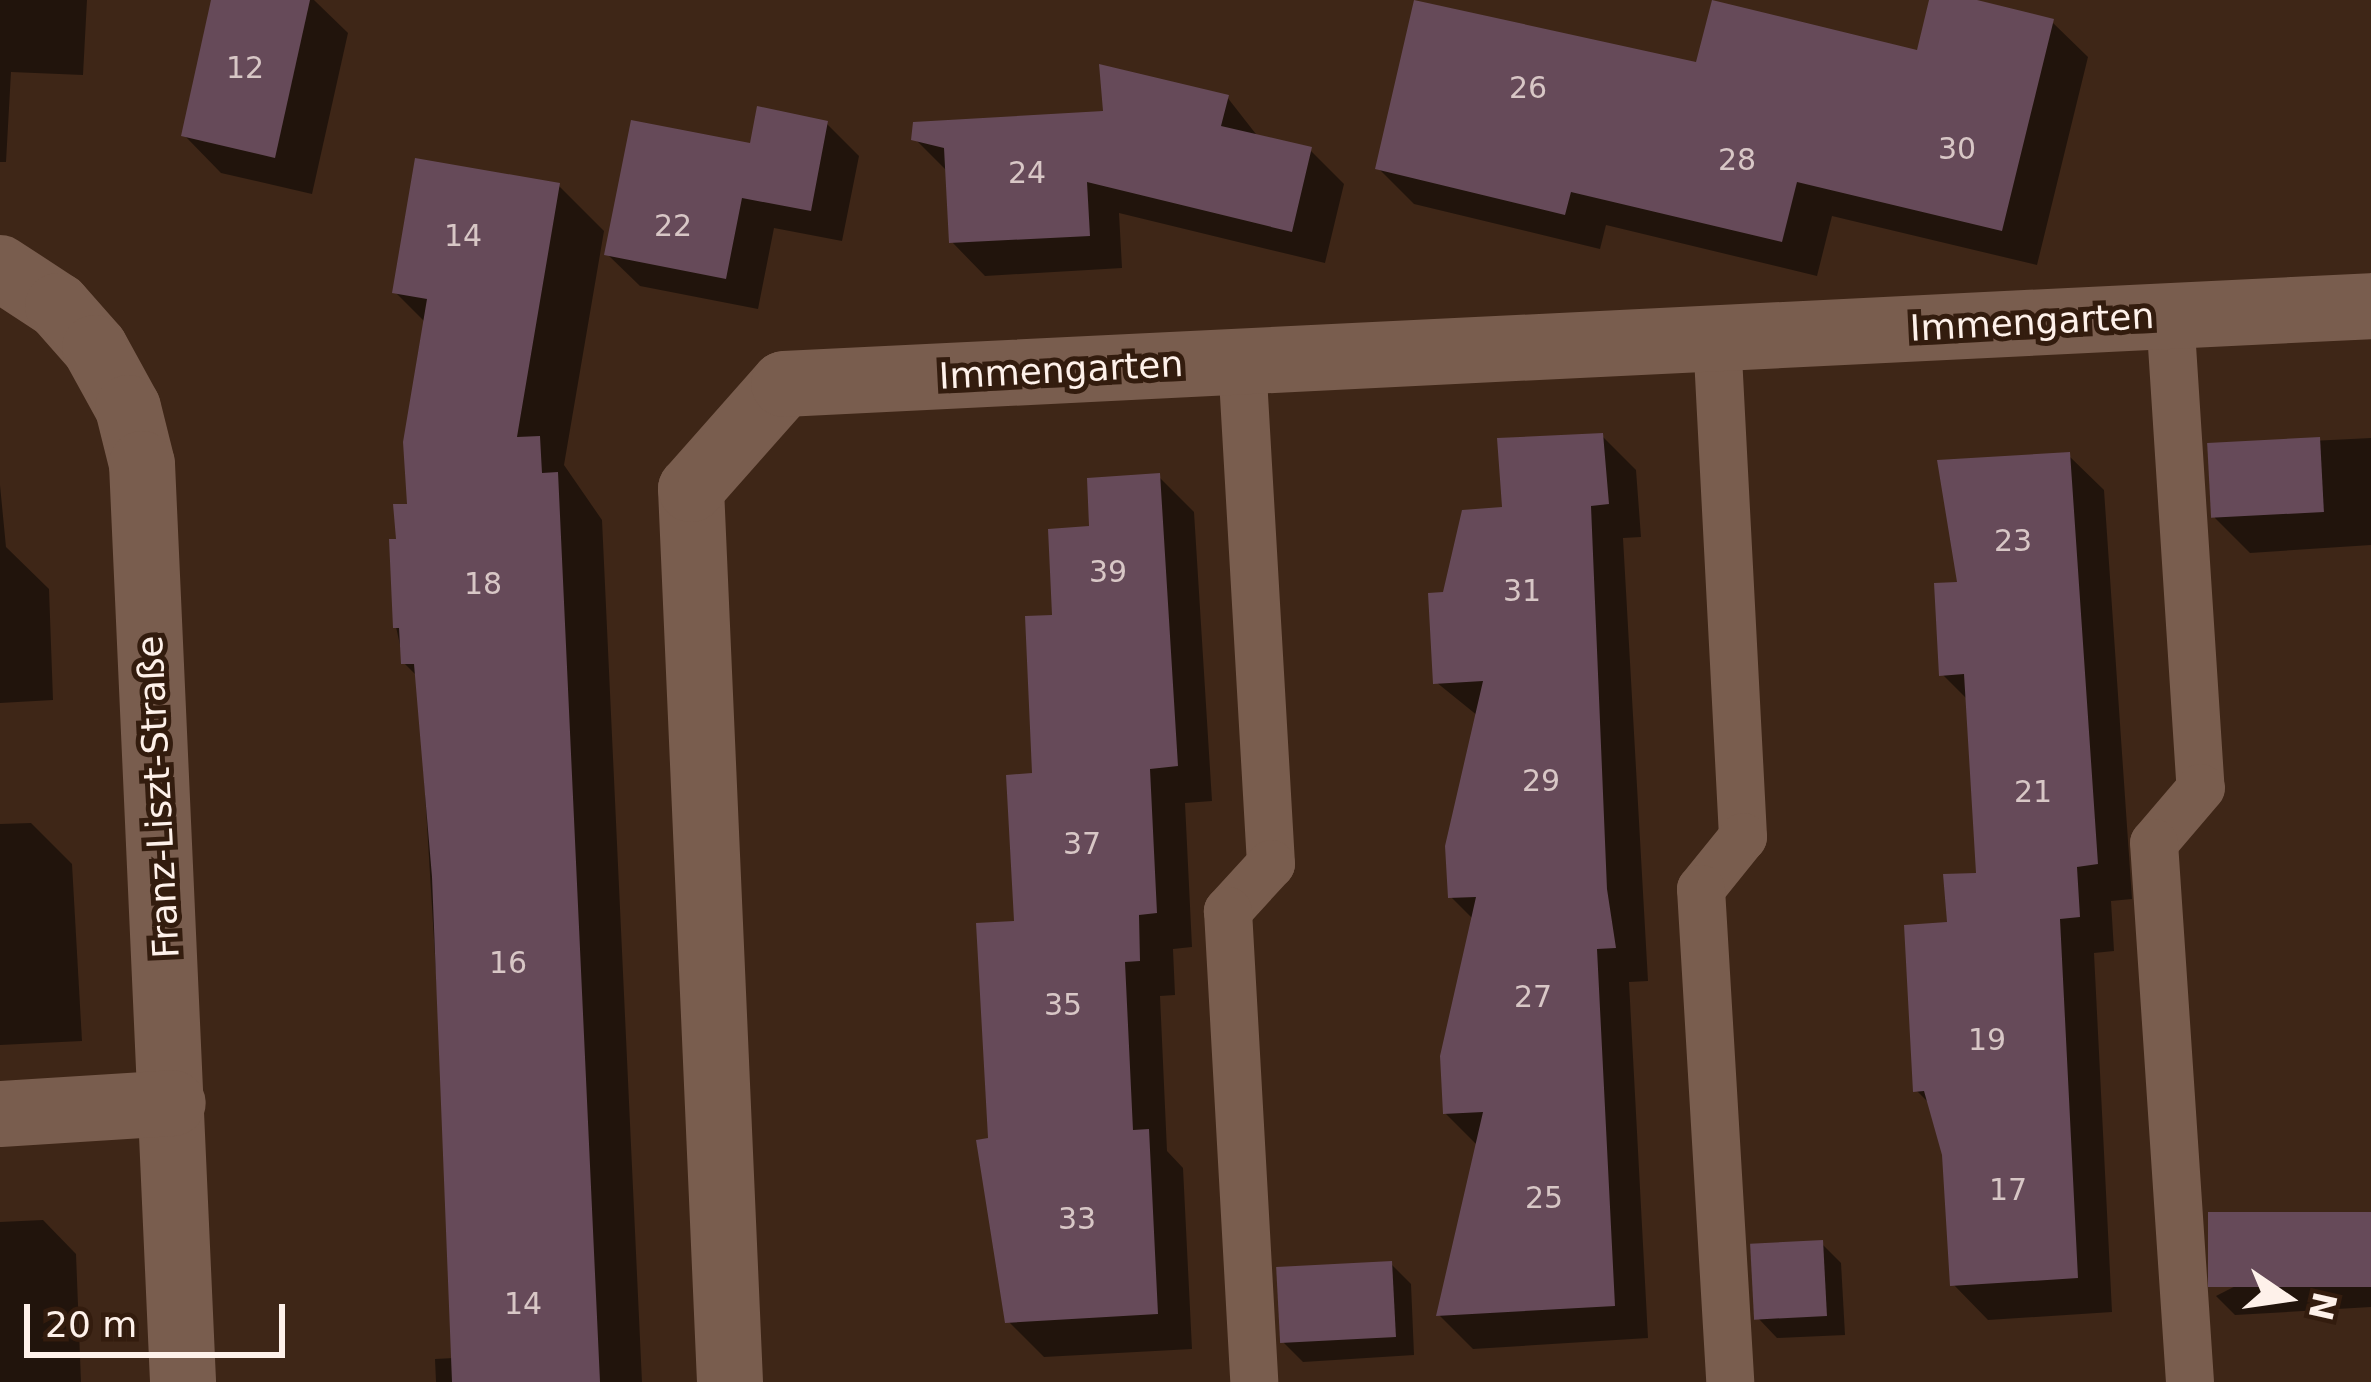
<!DOCTYPE html>
<html>
<head>
<meta charset="utf-8">
<style>
  body { margin:0 }
  #map { position:relative; width:2371px; height:1382px; overflow:hidden; background:#3e2617; font-family:"DejaVu Sans",sans-serif }
  div>[style] { position:absolute }
  .shadow>* { inset:0; background:#0007 }
  .building>* { inset:0; background:#664a59; transform-origin:0 0 }
  .lane>* { height:48px; margin:-24px; padding:0 24px; transform-origin:24px; border-radius:24px; background:#795d4e }
  .street>* { height:66px; margin:-33px; padding:0 33px; transform-origin:33px; border-radius:33px; background:#795d4e }
  span { translate:-50% -50%; white-space:nowrap; text-align:center; line-height:1.15; -webkit-text-stroke:10px #331c0e; paint-order:stroke }
  .number-label { font-size:30px; color:#d8c7c6 }
  .number-label span { -webkit-text-stroke-width:0 }
  .street-label { font-size:36px; color:#fef1ea }
  .north { position:absolute; left:2227px; top:1238px; width:120px; height:120px; -webkit-text-stroke:9px #331c0e; paint-order:stroke; rotate:103deg; font-size:33px; font-weight:700; line-height:48px; text-align:center; color:#fef1ea }
  .north::after { content:''; display:block; margin:auto; width:42px; height:54px; background:#fef1ea; clip-path:polygon(50% 0,100% 100%,50% 72%,0 100%) }
  .scale { position:absolute; left:24px; top:1304px; width:261px; height:54px; box-sizing:border-box; border:6px solid #fef1ea; border-top:0; padding-left:15px; font-size:36px; line-height:42px; white-space:nowrap; color:#fef1ea; -webkit-text-stroke:9px #331c0e; paint-order:stroke }
</style>
</head>
<body>
<div id="map">
  <div class="shadow">
    <div style="clip-path:polygon(0 0,87px 0,83px 75px,11px 72px,6px 162px,0 162px)"></div>
    <div style="clip-path:polygon(214px 0,314px 0,348px 33px,312px 194px,221px 173px,184px 135px)"></div>
    <div style="clip-path:polygon(1932px 0,2052px 22px,2088px 57px,2037px 265px,1832px 216px,1817px 276px,1606px 225px,1600px 249px,1414px 204px,1378px 168px,1699px 66px,1919px 53px)"></div>
    <div style="clip-path:polygon(1227px 97px,1259px 138px,1310px 150px,1344px 184px,1325px 263px,1119px 213px,1122px 268px,985px 276px,952px 242px,949px 173px,914px 138px)"></div>
    <div style="clip-path:polygon(827px 124px,859px 156px,842px 241px,774px 228px,758px 309px,640px 286px,607px 254px,753px 146px)"></div>
    <div style="clip-path:polygon(559px 186px,604px 231px,564px 465px,602px 520px,642px 1382px,436px 1382px,435px 1359px,454px 1358px,453px 1252px,418px 677px,404px 663px,396px 627px,426px 323px,395px 292px)"></div>
    <div style="clip-path:polygon(1602px 436px,1636px 470px,1641px 537px,1623px 538px,1648px 981px,1629px 982px,1648px 1338px,1473px 1349px,1439px 1315px,1478px 1146px,1445px 1113px,1474px 920px,1451px 897px,1478px 716px,1436px 682px,1445px 595px,1506px 510px)"></div>
    <div style="clip-path:polygon(2371px 438px,2371px 545px,2250px 553px,2215px 518px,2210px 446px)"></div>
    <div style="clip-path:polygon(2068px 455px,2104px 490px,2132px 899px,2111px 901px,2114px 951px,2094px 953px,2112px 1312px,1988px 1320px,1953px 1284px,1945px 1155px,1931px 1105px,1916px 1090px,1950px 925px,1979px 875px,1969px 701px,1942px 674px,1961px 585px)"></div>
    <div style="clip-path:polygon(1159px 477px,1194px 512px,1212px 801px,1185px 803px,1192px 947px,1173px 949px,1175px 995px,1160px 996px,1167px 1151px,1183px 1168px,1192px 1349px,1044px 1357px,1008px 1321px,991px 1140px,1055px 618px,1092px 529px)"></div>
    <div style="clip-path:polygon(0 485px,6px 547px,49px 589px,53px 700px,0 703px)"></div>
    <div style="clip-path:polygon(31px 823px,72px 864px,82px 1041px,0 1045px,0 824px)"></div>
    <div style="clip-path:polygon(2371px 1217px,2371px 1307px,2235px 1315px,2216px 1296px)"></div>
    <div style="clip-path:polygon(43px 1220px,76px 1254px,81px 1382px,0 1382px,0 1222px)"></div>
    <div style="clip-path:polygon(1821px 1243px,1841px 1263px,1845px 1335px,1777px 1338px,1758px 1318px)"></div>
    <div style="clip-path:polygon(1391px 1264px,1411px 1284px,1414px 1355px,1303px 1362px,1283px 1342px)"></div>
  </div>
  <div class="building">
    <div style="clip-path:polygon(211px 0,310px 0,275px 158px,181px 136px)"></div>
    <div style="clip-path:polygon(1414px 0,1696px 62px,1712px 0,1917px 50px,1929px 0,1977px 0,2054px 19px,2002px 231px,1797px 182px,1782px 242px,1571px 192px,1565px 215px,1375px 169px)"></div>
    <div style="clip-path:polygon(1099px 64px,1229px 95px,1221px 126px,1312px 147px,1292px 232px,1087px 182px,1090px 236px,949px 243px,944px 148px,911px 140px,913px 122px,1103px 111px)"></div>
    <div style="clip-path:polygon(757px 106px,828px 121px,811px 211px,742px 198px,726px 279px,604px 255px,631px 120px,750px 143px)"></div>
    <div style="clip-path:polygon(415px 158px,560px 183px,517px 437px,540px 436px,542px 473px,558px 472px,600px 1382px,452px 1382px,432px 877px,414px 664px,401px 664px,399px 628px,393px 628px,389px 539px,396px 539px,393px 504px,407px 504px,403px 442px,427px 299px,392px 293px)"></div>
    <div style="clip-path:polygon(1603px 433px,1609px 504px,1591px 506px,1607px 889px,1616px 948px,1597px 949px,1615px 1306px,1436px 1316px,1483px 1112px,1443px 1114px,1440px 1056px,1476px 897px,1448px 898px,1445px 846px,1483px 681px,1433px 684px,1428px 593px,1443px 592px,1462px 510px,1502px 507px,1497px 438px)"></div>
    <div style="left:2320px;top:437px;width:75px;height:113px;rotate:87deg"></div>
    <div style="clip-path:polygon(2070px 452px,2098px 864px,2077px 867px,2080px 917px,2060px 919px,2078px 1278px,1950px 1286px,1942px 1155px,1924px 1091px,1913px 1092px,1904px 925px,1947px 922px,1943px 874px,1976px 873px,1964px 674px,1939px 676px,1934px 583px,1957px 582px,1937px 460px)"></div>
    <div style="clip-path:polygon(1160px 473px,1178px 766px,1150px 769px,1157px 913px,1139px 915px,1140px 961px,1125px 962px,1133px 1130px,1149px 1129px,1158px 1314px,1005px 1323px,976px 1140px,988px 1138px,976px 923px,1014px 921px,1006px 775px,1032px 773px,1025px 616px,1052px 615px,1048px 529px,1089px 526px,1087px 478px)"></div>
    <div style="left:2371px;top:1212px;width:75px;height:163px;rotate:90deg"></div>
    <div style="left:1823px;top:1240px;width:76px;height:73px;rotate:87deg"></div>
    <div style="left:1392px;top:1261px;width:76px;height:116px;rotate:87deg"></div>
  </div>
  <div class="lane">
    <div style="left:2170px;top:315px;width:474px;rotate:86.3deg"></div>
    <div style="left:2201px;top:788px;width:72px;rotate:130.5deg"></div>
    <div style="left:2154px;top:843px;width:540px;rotate:86.18deg"></div>
    <div style="left:1717px;top:337px;width:501px;rotate:87.02deg"></div>
    <div style="left:1743px;top:837px;width:67px;rotate:128.9deg"></div>
    <div style="left:1701px;top:889px;width:494px;rotate:86.6deg"></div>
    <div style="left:1242px;top:361px;width:504px;rotate:86.7deg"></div>
    <div style="left:1271px;top:864px;width:64px;rotate:132.5deg"></div>
    <div style="left:1228px;top:911px;width:472px;rotate:86.8deg"></div>
  </div>
  <div class="street">
    <div style="left:0;top:268px;width:69px;rotate:33.2deg"></div>
    <div style="left:58px;top:306px;width:56px;rotate:48.6deg"></div>
    <div style="left:95px;top:348px;width:68px;rotate:61.2deg"></div>
    <div style="left:128px;top:408px;width:58px;rotate:76deg"></div>
    <div style="left:142px;top:464px;width:919px;rotate:87.44deg"></div>
    <div style="left:0;top:1114px;width:173px;rotate:-3.6deg"></div>
    <div style="left:730px;top:1382px;width:894px;rotate:-92.5deg"></div>
    <div style="left:691px;top:489px;width:140px;rotate:-48.5deg"></div>
    <div style="left:784px;top:384px;width:1589px;rotate:-2.81deg"></div>
  </div>
  <div class="number-label">
    <span style="left:245px;top:68px">12</span>
    <span style="left:1528px;top:88px">26</span>
    <span style="left:1957px;top:149px">30</span>
    <span style="left:1737px;top:160px">28</span>
    <span style="left:1027px;top:173px">24</span>
    <span style="left:673px;top:226px">22</span>
    <span style="left:463px;top:236px">14</span>
    <span style="left:2013px;top:541px">23</span>
    <span style="left:1108px;top:572px">39</span>
    <span style="left:483px;top:584px">18</span>
    <span style="left:1522px;top:591px">31</span>
    <span style="left:1541px;top:781px">29</span>
    <span style="left:2033px;top:792px">21</span>
    <span style="left:1082px;top:844px">37</span>
    <span style="left:508px;top:963px">16</span>
    <span style="left:1533px;top:997px">27</span>
    <span style="left:1063px;top:1005px">35</span>
    <span style="left:1987px;top:1040px">19</span>
    <span style="left:2008px;top:1190px">17</span>
    <span style="left:1544px;top:1198px">25</span>
    <span style="left:1077px;top:1219px">33</span>
    <span style="left:523px;top:1304px">14</span>
  </div>
  <div class="street-label">
    <span style="left:2032px;top:322px;rotate:-3deg">Immengarten</span>
    <span style="left:1061px;top:370px;rotate:-3deg">Immengarten</span>
    <span style="left:158px;top:797px;rotate:-93deg">Franz-Liszt-Straße</span>
  </div>
  <div class="north">N</div>
  <div class="scale">20 m</div>
</div>
</body>
</html>
